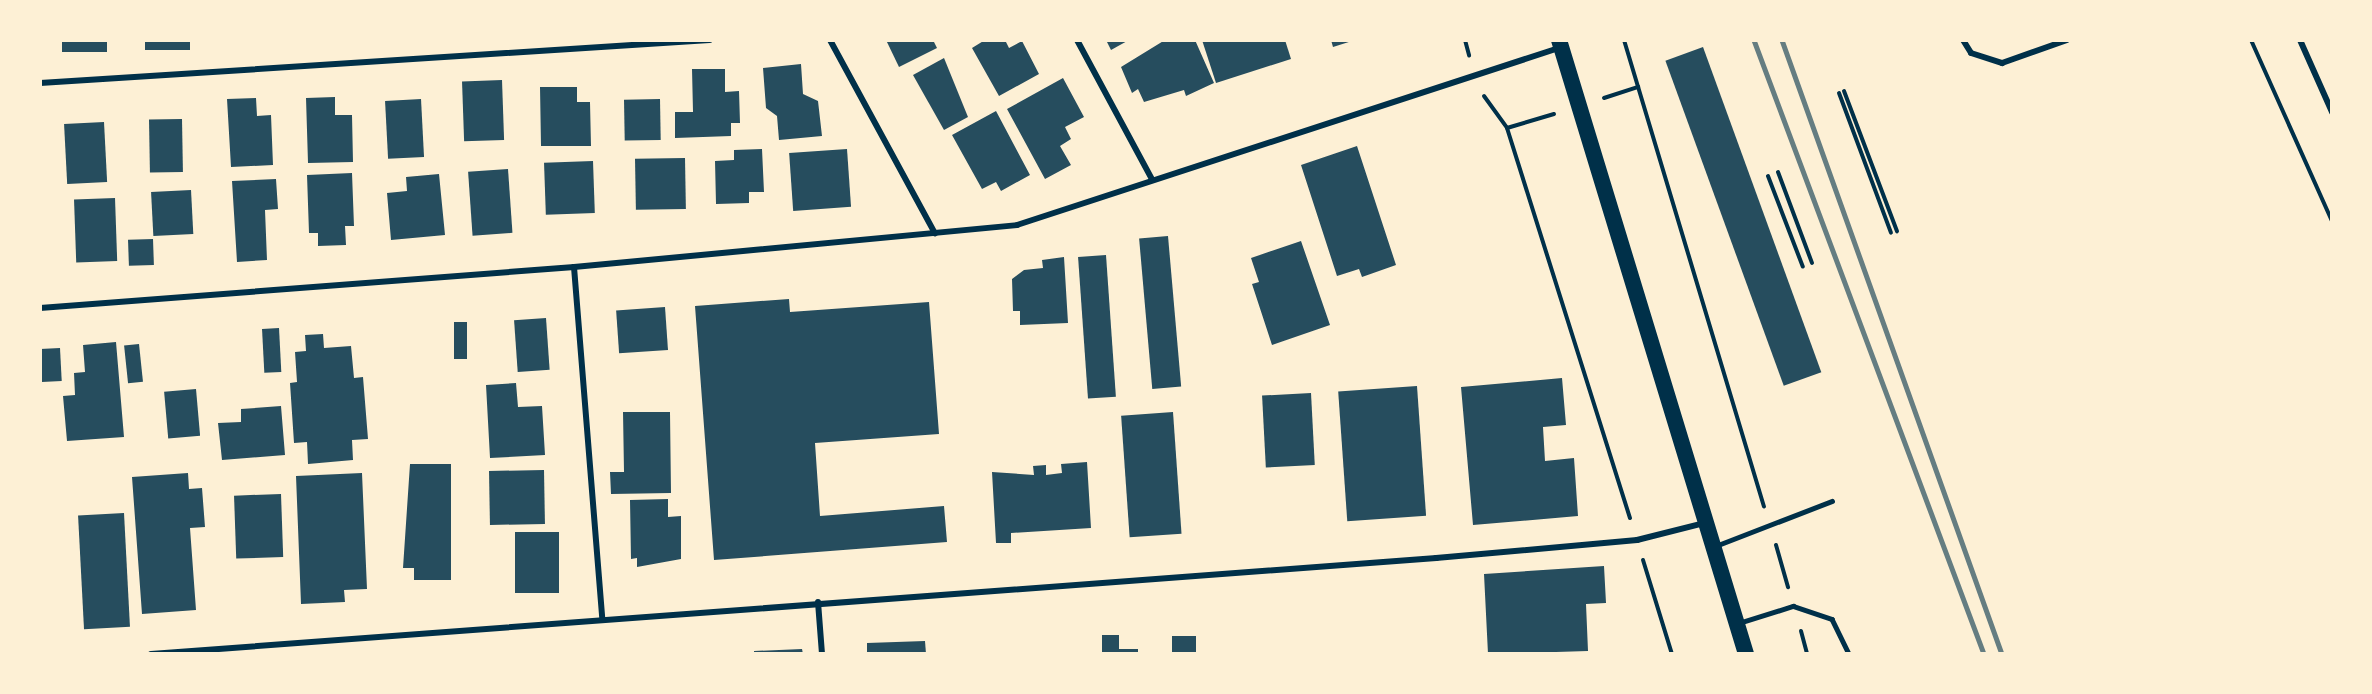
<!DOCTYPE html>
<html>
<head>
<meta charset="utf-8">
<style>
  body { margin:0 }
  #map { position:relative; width:2372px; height:694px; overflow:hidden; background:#fdf0d5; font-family:Signika,sans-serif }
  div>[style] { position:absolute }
  .building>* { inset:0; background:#264d5e; transform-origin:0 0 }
  .path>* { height:4px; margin:-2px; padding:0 2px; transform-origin:2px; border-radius:2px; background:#003049 }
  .service>* { height:4.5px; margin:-2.25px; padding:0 2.25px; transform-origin:2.25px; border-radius:2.25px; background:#003049 }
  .minor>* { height:6px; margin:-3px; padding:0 3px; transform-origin:3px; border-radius:3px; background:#003049 }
  .trunk>* { height:16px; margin:-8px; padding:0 8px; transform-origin:8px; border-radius:8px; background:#003049 }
  .rail>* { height:4.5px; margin:-2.25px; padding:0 2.25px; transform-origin:2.25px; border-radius:2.25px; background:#657d81 }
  span { translate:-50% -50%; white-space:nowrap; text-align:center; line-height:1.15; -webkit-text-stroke:4.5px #fdf0d5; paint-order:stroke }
  .frame { position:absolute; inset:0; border:42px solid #fdf0d5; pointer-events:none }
</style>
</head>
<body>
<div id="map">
  <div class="building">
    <div style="left:62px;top:40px;width:45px;height:12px"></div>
    <div style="left:145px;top:40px;width:45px;height:10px"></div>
    <div style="clip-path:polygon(886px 40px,933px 40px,937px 48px,899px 67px)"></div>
    <div style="clip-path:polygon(985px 40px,1005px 40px,1009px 48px,1022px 41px,1039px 74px,999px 96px,972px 48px)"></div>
    <div style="clip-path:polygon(1106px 40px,1129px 40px,1111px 50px)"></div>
    <div style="clip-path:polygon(1165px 40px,1195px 40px,1214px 83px,1186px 96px,1184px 90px,1144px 102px,1138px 89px,1132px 93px,1121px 67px)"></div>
    <div style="clip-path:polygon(1202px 40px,1285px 40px,1291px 59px,1216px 83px)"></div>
    <div style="clip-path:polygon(1331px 40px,1352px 40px,1352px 41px,1333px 47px)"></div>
    <div style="left:1703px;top:47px;width:346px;height:40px;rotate:70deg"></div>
    <div style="clip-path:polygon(944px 58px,968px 117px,944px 130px,913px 75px)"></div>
    <div style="clip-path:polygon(801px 64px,803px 94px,818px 101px,822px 136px,779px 140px,777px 116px,766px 108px,763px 68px)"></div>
    <div style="clip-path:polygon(692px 69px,725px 69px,725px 92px,739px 91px,740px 123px,731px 123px,731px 136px,675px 138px,675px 112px,693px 112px)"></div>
    <div style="clip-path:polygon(1063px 78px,1084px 117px,1065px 127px,1071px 139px,1060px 146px,1071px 165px,1045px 179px,1007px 109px)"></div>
    <div style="left:502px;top:80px;width:60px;height:40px;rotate:88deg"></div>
    <div style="clip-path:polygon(540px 87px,577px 87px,577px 102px,590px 102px,591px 146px,541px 146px)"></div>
    <div style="clip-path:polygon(335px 97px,335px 115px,352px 115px,353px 162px,308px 163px,306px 98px)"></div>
    <div style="clip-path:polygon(256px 98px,257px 116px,271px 115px,273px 165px,231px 167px,227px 99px)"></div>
    <div style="left:421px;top:99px;width:58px;height:36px;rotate:87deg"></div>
    <div style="left:660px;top:99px;width:41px;height:36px;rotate:89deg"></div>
    <div style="clip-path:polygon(996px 111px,1030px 175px,1001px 191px,996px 182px,982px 189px,952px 135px)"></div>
    <div style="left:182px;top:119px;width:53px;height:33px;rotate:89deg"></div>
    <div style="left:104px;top:122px;width:60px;height:40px;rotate:87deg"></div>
    <div style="clip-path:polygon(1357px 146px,1396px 265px,1362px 277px,1359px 269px,1337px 276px,1301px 165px)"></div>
    <div style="clip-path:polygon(762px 149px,764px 192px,749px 192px,749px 203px,716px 204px,715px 161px,734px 160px,734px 150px)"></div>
    <div style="left:847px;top:149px;width:58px;height:58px;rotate:86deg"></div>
    <div style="left:685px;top:158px;width:51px;height:50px;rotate:89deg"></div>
    <div style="left:593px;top:161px;width:52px;height:49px;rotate:88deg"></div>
    <div style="left:508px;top:169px;width:64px;height:40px;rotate:86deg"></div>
    <div style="clip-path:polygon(352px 173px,354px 226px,345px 226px,346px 245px,318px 246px,318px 233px,309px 233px,307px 175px)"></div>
    <div style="clip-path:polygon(439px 174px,445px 235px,391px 240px,387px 193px,407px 191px,406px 177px)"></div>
    <div style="clip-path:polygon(276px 179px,278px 209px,265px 210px,267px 260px,237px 262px,232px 181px)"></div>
    <div style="left:191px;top:190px;width:44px;height:40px;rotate:87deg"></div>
    <div style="left:115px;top:198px;width:63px;height:41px;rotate:88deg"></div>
    <div style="left:1168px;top:236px;width:151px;height:29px;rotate:85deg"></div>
    <div style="left:153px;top:239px;width:26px;height:25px;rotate:88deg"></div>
    <div style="clip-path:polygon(1301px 241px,1330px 325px,1272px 345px,1252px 284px,1259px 282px,1251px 258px)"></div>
    <div style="left:1106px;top:255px;width:142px;height:28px;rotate:86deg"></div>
    <div style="clip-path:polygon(1064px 257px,1068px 323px,1020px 325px,1020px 311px,1013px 311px,1012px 279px,1024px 270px,1043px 268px,1042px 260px)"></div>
    <div style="clip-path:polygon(789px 299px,790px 312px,929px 302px,939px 434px,815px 443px,820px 516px,944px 506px,947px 542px,714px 560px,695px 306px)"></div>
    <div style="left:665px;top:307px;width:43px;height:49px;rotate:86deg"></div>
    <div style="left:546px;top:318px;width:52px;height:32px;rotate:86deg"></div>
    <div style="left:454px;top:322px;width:13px;height:37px"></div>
    <div style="left:279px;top:328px;width:44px;height:17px;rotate:87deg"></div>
    <div style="clip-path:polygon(323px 334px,324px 348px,351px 346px,354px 378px,363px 377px,368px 439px,352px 440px,353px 460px,308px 464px,307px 442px,294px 443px,290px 383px,297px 382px,295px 352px,306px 351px,305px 335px)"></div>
    <div style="clip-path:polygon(116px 342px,124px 437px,67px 441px,63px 396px,75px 395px,74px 373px,85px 372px,83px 345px)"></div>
    <div style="left:139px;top:344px;width:38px;height:15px;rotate:84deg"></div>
    <div style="left:60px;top:348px;width:33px;height:20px;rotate:87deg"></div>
    <div style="clip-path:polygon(1562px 378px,1566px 425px,1543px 427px,1545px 461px,1574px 458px,1578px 516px,1473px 525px,1461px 387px)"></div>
    <div style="clip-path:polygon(516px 383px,518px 407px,542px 406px,545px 455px,490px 458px,486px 385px)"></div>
    <div style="left:1417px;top:386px;width:130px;height:79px;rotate:86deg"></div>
    <div style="left:196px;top:389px;width:47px;height:32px;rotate:85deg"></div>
    <div style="left:1311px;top:393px;width:72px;height:49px;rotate:87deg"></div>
    <div style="clip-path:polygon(281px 406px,285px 455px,222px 460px,218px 423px,241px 422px,241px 409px)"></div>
    <div style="clip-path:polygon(623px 412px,670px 412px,671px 493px,611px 494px,610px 472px,624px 472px)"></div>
    <div style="left:1173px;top:412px;width:122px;height:52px;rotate:86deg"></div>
    <div style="clip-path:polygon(1087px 462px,1091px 528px,1011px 533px,1011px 543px,996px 543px,992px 472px,1034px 475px,1033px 466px,1046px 465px,1046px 475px,1062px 473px,1061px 464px)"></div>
    <div style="clip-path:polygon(410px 464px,451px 464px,451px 580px,414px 580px,414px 568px,403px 568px)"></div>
    <div style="left:544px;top:470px;width:54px;height:55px;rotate:89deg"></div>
    <div style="clip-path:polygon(188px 473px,189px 489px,202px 488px,205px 527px,190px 528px,196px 610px,142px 614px,132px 477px)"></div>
    <div style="clip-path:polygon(362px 473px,367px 589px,344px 590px,345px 602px,301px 604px,296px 476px)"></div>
    <div style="left:281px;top:494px;width:63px;height:47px;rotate:88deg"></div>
    <div style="clip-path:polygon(668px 499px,668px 517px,681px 516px,681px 559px,637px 567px,637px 558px,631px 559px,630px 500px)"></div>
    <div style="left:124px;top:513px;width:114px;height:46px;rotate:87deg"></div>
    <div style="left:515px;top:532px;width:44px;height:61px"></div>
    <div style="clip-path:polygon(1604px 566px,1606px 603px,1586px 604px,1588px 651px,1488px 654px,1484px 574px)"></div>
    <div style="clip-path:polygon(1102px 635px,1119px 635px,1119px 649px,1138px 649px,1138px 654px,1102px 654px)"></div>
    <div style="left:1196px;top:636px;width:18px;height:24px;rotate:90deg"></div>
    <div style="clip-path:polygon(925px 641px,926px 654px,867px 654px,867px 643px)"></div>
    <div style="clip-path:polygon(802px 649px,803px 654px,754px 654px,754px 651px)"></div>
  </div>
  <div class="path">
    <div style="left:1465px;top:40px;width:16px;rotate:75deg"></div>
    <div style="left:1624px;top:40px;width:487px;rotate:73.3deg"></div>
    <div style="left:2251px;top:40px;width:198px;rotate:65.9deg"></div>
    <div style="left:1844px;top:91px;width:150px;rotate:69.3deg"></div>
    <div style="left:1839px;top:93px;width:149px;rotate:69.6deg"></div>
    <div style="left:1484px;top:96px;width:39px;rotate:54deg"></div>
    <div style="left:1507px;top:128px;width:409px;rotate:72.5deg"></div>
    <div style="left:1604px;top:98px;width:36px;rotate:-18deg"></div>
    <div style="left:1507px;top:128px;width:49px;rotate:-16.6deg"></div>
    <div style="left:1778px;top:172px;width:97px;rotate:69.5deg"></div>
    <div style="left:1768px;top:176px;width:97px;rotate:69deg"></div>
    <div style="left:1776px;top:545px;width:44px;rotate:74.1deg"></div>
    <div style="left:1643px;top:560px;width:98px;rotate:72.9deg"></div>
    <div style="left:1801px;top:631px;width:24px;rotate:75deg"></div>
  </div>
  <div class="service">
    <div style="left:1718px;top:545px;width:122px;rotate:-21.1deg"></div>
    <div style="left:1739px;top:623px;width:57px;rotate:-17.5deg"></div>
    <div style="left:1793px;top:606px;width:41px;rotate:18.4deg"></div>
    <div style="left:1832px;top:619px;width:39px;rotate:64deg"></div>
  </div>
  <div class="minor">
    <div style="left:830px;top:40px;width:220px;rotate:61.5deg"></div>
    <div style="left:1077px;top:40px;width:158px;rotate:61.7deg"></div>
    <div style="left:1963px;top:40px;width:15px;rotate:58deg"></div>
    <div style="left:1971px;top:53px;width:33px;rotate:18deg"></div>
    <div style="left:2002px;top:63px;width:69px;rotate:-19.5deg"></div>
    <div style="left:2300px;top:40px;width:79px;rotate:66deg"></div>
    <div style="left:40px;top:83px;width:671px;rotate:-3.67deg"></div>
    <div style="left:574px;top:267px;width:352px;rotate:85.4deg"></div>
    <div style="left:40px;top:308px;width:536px;rotate:-4.39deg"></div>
    <div style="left:574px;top:267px;width:445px;rotate:-5.4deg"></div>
    <div style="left:1017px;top:225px;width:570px;rotate:-18.09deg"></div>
    <div style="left:818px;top:602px;width:52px;rotate:85.6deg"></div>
    <div style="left:151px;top:654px;width:1289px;rotate:-4.27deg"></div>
    <div style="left:1436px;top:558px;width:202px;rotate:-5.1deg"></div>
    <div style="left:1637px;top:540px;width:69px;rotate:-14.2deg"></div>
  </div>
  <div class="trunk">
    <div style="left:1559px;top:40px;width:642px;rotate:73.06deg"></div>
  </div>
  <div class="rail">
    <div style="left:1754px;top:40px;width:656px;rotate:69.46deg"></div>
    <div style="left:1782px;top:40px;width:652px;rotate:70.29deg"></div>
  </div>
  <div class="frame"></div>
</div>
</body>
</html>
